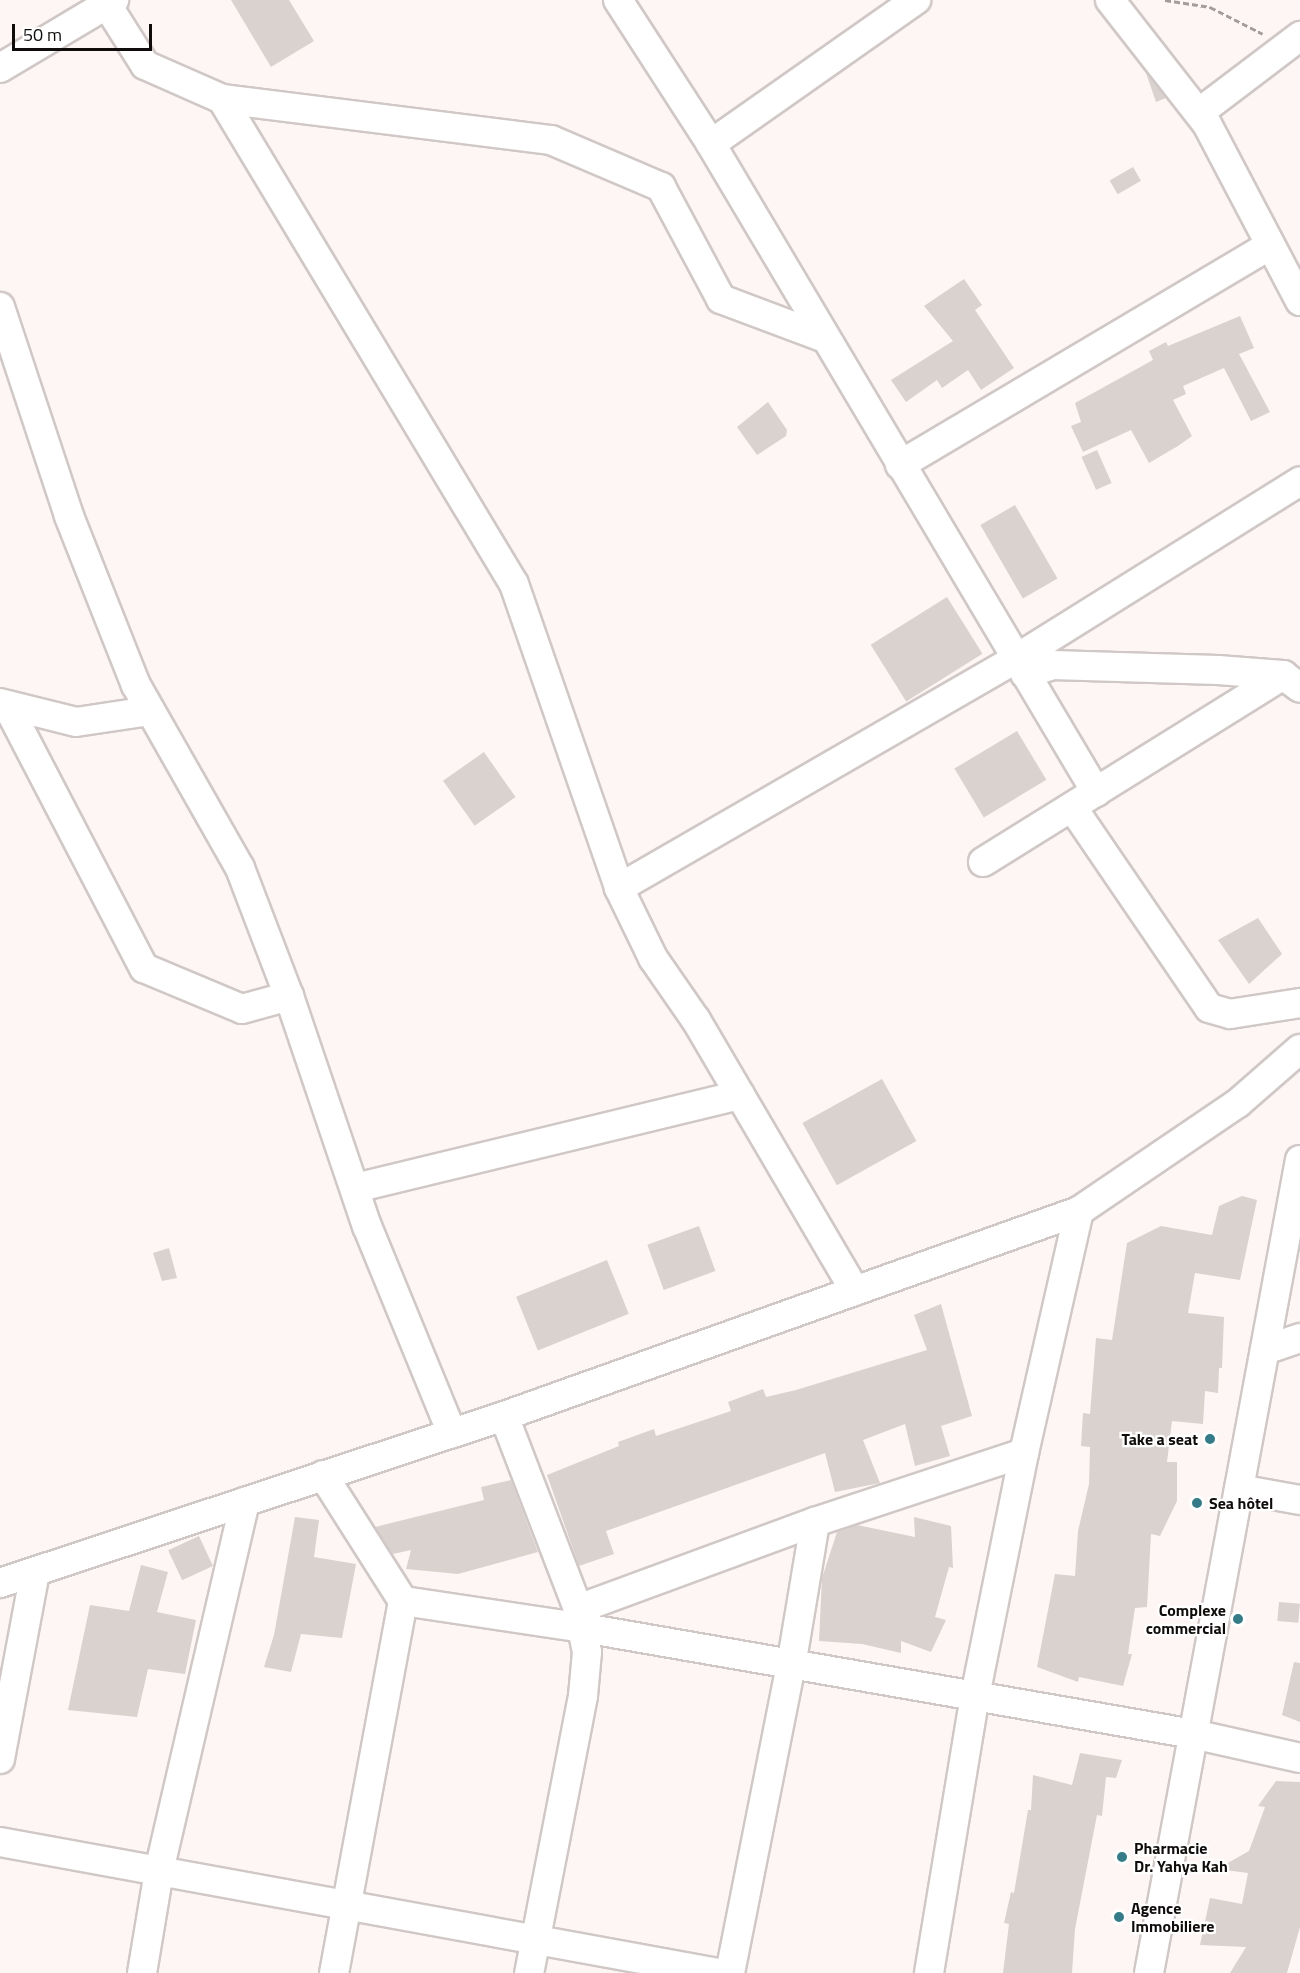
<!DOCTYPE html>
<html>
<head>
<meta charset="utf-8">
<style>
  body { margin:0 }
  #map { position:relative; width:1300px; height:1973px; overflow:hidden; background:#fef6f4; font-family:"Titillium Web",sans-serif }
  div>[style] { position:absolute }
  .building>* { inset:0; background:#d9d2cf; transform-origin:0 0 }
  .path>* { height:3px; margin-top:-1.5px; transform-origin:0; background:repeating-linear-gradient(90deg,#a29c9a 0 6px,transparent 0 9px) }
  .roads { filter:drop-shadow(2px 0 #d0c8c6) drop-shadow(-2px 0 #d0c8c6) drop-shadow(0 2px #d0c8c6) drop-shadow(0 -2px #d0c8c6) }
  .minor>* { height:28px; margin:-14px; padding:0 14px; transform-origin:14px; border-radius:14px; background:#fff }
  .dots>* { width:16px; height:16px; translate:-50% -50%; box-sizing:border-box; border:3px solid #fff; border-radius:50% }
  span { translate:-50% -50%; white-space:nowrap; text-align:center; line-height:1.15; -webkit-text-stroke:4.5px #fff; paint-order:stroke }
  .poi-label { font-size:16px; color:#0f0c0b; font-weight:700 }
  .right { translate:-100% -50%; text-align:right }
  .left { translate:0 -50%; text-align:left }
  .scale { position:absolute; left:12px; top:24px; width:140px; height:27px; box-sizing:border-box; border:3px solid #0f0c0b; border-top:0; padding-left:8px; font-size:18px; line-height:21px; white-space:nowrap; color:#0f0c0b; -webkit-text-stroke:4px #fff; paint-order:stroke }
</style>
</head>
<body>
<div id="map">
  <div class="building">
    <div style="clip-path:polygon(231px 0,289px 0,314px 41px,271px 67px)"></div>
    <div style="clip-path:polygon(1146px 73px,1166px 98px,1156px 102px)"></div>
    <div style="left:1133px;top:167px;width:16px;height:27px;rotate:60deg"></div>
    <div style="clip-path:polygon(964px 279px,982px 305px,975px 310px,1014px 368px,981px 390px,968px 370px,942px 388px,937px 380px,906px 402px,891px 380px,953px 341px,924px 306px)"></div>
    <div style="clip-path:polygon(1240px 316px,1254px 348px,1239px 354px,1270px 412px,1251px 421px,1224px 368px,1183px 386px,1186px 394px,1173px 400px,1192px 436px,1178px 446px,1149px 463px,1131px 430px,1083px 452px,1071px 426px,1081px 422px,1075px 403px,1153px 360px,1149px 351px,1166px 342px,1168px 346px)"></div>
    <div style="clip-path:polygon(768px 402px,787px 430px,786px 436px,757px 455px,737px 427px)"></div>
    <div style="left:1097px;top:450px;width:36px;height:17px;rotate:66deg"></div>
    <div style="left:1015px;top:505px;width:85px;height:40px;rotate:60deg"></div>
    <div style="left:947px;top:597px;width:67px;height:90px;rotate:58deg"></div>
    <div style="left:1017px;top:731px;width:57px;height:73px;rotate:59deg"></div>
    <div style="left:484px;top:752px;width:55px;height:50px;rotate:55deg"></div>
    <div style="clip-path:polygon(1258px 918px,1282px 954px,1249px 984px,1218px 940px)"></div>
    <div style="left:882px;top:1079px;width:71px;height:91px;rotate:61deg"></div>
    <div style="clip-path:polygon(1242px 1196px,1257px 1200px,1240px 1280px,1195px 1273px,1188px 1313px,1224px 1317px,1222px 1368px,1219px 1368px,1218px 1393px,1205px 1391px,1203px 1424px,1172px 1421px,1167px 1462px,1177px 1462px,1177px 1501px,1160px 1536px,1151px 1534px,1147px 1607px,1135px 1608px,1128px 1654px,1132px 1654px,1123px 1686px,1079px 1677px,1078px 1682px,1037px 1667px,1055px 1574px,1075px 1576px,1078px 1531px,1089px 1484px,1090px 1447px,1081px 1446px,1083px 1413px,1090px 1414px,1096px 1338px,1112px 1340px,1127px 1243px,1161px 1226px,1212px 1235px,1219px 1206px)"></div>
    <div style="left:699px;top:1226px;width:48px;height:55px;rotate:70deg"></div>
    <div style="clip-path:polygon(169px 1248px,177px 1278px,162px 1281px,153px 1253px)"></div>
    <div style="left:607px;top:1260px;width:58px;height:98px;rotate:68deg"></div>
    <div style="clip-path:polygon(941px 1304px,972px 1416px,941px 1426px,950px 1456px,915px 1466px,905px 1424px,863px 1440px,880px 1483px,835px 1492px,825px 1453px,606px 1531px,614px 1554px,579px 1566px,547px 1475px,619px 1446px,618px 1442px,654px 1429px,656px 1436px,731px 1411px,728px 1402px,763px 1389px,766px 1397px,796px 1390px,927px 1350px,914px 1315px)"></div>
    <div style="clip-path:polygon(511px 1480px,538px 1552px,458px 1574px,406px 1569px,411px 1550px,393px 1554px,375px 1527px,484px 1500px,481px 1487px)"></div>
    <div style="clip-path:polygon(295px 1517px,319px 1520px,314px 1557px,356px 1564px,342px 1638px,301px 1634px,291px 1672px,264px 1667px,274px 1635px)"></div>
    <div style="clip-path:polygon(914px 1517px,951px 1526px,953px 1568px,949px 1567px,935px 1617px,946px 1620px,931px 1652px,901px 1641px,901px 1653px,862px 1644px,819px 1641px,822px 1578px,837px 1532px,857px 1525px,915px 1537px)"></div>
    <div style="left:199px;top:1536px;width:33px;height:34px;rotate:65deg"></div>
    <div style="clip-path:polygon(141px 1565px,168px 1572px,157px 1612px,196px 1620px,185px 1674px,148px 1669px,137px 1717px,68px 1710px,90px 1605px,129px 1611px)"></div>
    <div style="left:1279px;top:1602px;width:21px;height:19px;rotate:5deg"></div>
    <div style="clip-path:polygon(1294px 1662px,1300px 1663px,1300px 1722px,1282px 1715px)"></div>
    <div style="clip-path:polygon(1080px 1753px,1122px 1760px,1116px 1778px,1106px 1777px,1102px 1816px,1097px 1815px,1075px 1929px,1072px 1973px,1003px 1973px,1009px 1924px,1004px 1923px,1011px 1892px,1014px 1893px,1028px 1810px,1031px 1810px,1033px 1775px,1072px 1785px)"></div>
    <div style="clip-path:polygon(1276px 1781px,1300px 1782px,1300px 1927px,1287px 1973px,1230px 1973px,1246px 1947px,1200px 1945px,1210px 1898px,1242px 1904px,1248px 1873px,1217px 1869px,1249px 1851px,1265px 1807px,1258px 1806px)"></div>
  </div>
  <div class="path">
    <div style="left:1165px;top:0;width:46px;rotate:8.8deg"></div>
    <div style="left:1210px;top:7px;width:59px;rotate:27deg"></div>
  </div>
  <div class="roads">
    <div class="minor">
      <div style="left:104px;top:0;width:77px;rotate:57.8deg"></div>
      <div style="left:145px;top:65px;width:84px;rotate:23.8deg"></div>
      <div style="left:222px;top:99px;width:566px;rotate:58.95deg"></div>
      <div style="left:514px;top:584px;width:322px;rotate:70.9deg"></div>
      <div style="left:619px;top:888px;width:78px;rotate:64.1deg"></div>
      <div style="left:653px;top:958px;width:75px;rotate:55.3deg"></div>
      <div style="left:696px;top:1020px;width:314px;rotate:59.6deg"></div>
      <div style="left:618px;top:0;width:171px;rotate:57.1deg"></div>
      <div style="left:711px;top:144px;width:754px;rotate:59.28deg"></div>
      <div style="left:1110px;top:0;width:157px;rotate:52deg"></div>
      <div style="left:1207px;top:124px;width:200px;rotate:62.3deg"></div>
      <div style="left:0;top:68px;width:133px;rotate:-30.8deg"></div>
      <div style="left:222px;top:99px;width:332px;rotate:7.1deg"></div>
      <div style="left:551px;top:140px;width:120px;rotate:23.1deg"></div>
      <div style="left:661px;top:187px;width:127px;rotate:61.8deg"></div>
      <div style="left:721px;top:299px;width:111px;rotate:20.6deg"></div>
      <div style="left:1200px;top:112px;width:126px;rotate:-37.2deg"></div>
      <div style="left:711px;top:144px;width:251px;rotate:-35.1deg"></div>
      <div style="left:0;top:307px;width:220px;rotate:71.7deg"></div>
      <div style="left:69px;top:516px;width:182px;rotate:68.4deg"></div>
      <div style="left:136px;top:685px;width:210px;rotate:60.4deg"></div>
      <div style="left:240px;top:868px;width:137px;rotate:69.1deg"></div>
      <div style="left:289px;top:996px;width:243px;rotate:71.3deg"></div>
      <div style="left:367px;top:1226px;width:224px;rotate:67.7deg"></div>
      <div style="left:900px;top:465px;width:429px;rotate:-30.7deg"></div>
      <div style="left:1025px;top:674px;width:28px;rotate:-18deg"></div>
      <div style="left:1052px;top:665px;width:166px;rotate:1.7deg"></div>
      <div style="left:1218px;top:670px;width:65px;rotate:4.4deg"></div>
      <div style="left:1283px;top:675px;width:21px;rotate:37deg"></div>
      <div style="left:0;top:703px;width:78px;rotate:14deg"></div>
      <div style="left:76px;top:722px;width:75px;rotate:-8.5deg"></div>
      <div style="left:7px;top:705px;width:297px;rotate:62.5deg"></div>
      <div style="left:144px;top:968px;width:106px;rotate:22.7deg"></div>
      <div style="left:242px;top:1009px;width:49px;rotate:-15.5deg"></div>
      <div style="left:1072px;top:807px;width:243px;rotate:55.7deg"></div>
      <div style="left:1209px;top:1008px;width:22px;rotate:16deg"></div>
      <div style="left:1230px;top:1014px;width:71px;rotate:-8.9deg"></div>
      <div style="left:983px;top:862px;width:354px;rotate:-31.9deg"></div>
      <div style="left:619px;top:888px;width:456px;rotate:-30deg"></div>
      <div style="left:1014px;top:660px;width:337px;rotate:-32deg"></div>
      <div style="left:355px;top:1188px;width:396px;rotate:-13.6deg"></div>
      <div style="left:1265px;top:1350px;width:37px;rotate:-19deg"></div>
      <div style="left:504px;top:1416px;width:207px;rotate:69deg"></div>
      <div style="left:578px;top:1609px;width:44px;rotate:78.2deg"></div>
      <div style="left:587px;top:1652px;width:44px;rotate:95.2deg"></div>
      <div style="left:583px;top:1696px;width:282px;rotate:101deg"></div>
      <div style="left:323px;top:1475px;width:149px;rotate:57.6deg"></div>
      <div style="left:403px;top:1601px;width:378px;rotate:100.5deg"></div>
      <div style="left:1239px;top:1489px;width:62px;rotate:10.2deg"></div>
      <div style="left:0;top:1583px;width:531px;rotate:-18.33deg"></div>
      <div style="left:504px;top:1416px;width:610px;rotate:-19.62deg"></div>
      <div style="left:1079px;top:1211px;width:192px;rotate:-34.2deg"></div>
      <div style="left:1238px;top:1103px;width:82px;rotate:-41.1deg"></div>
      <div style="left:403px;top:1601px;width:183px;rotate:8.5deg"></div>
      <div style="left:584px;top:1628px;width:618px;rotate:9.87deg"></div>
      <div style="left:1193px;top:1734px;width:110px;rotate:12.6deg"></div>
      <div style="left:578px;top:1609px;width:252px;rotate:-20.2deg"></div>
      <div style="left:815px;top:1522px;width:220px;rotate:-18.3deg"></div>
      <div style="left:0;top:1759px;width:190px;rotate:-79.4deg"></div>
      <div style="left:0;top:1842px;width:730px;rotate:10.34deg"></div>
      <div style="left:142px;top:1973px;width:103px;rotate:-80.5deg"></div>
      <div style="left:159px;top:1871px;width:379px;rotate:-76.9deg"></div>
      <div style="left:730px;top:1973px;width:313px;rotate:-78.8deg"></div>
      <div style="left:791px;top:1666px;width:146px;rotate:-80.5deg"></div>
      <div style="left:929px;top:1973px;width:281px;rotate:-80.6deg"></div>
      <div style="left:975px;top:1696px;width:248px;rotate:-78.6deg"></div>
      <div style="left:1024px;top:1453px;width:248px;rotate:-77.2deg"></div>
      <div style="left:1149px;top:1973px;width:827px;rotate:-79.48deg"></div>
    </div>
  </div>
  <div class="dots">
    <div style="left:1210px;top:1439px;background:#357b88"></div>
    <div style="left:1197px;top:1503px;background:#357b88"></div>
    <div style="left:1238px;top:1619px;background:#357b88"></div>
    <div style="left:1122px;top:1857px;background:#357b88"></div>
    <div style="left:1119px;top:1917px;background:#357b88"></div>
  </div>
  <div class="poi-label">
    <span class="right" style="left:1198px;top:1439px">Take a seat</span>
    <span class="left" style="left:1209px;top:1503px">Sea hôtel</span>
    <span class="right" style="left:1226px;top:1619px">Complexe<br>commercial</span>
    <span class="left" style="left:1134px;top:1857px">Pharmacie<br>Dr. Yahya Kah</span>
    <span class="left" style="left:1131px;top:1917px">Agence<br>Immobiliere</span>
  </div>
  <div class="scale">50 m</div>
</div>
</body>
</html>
